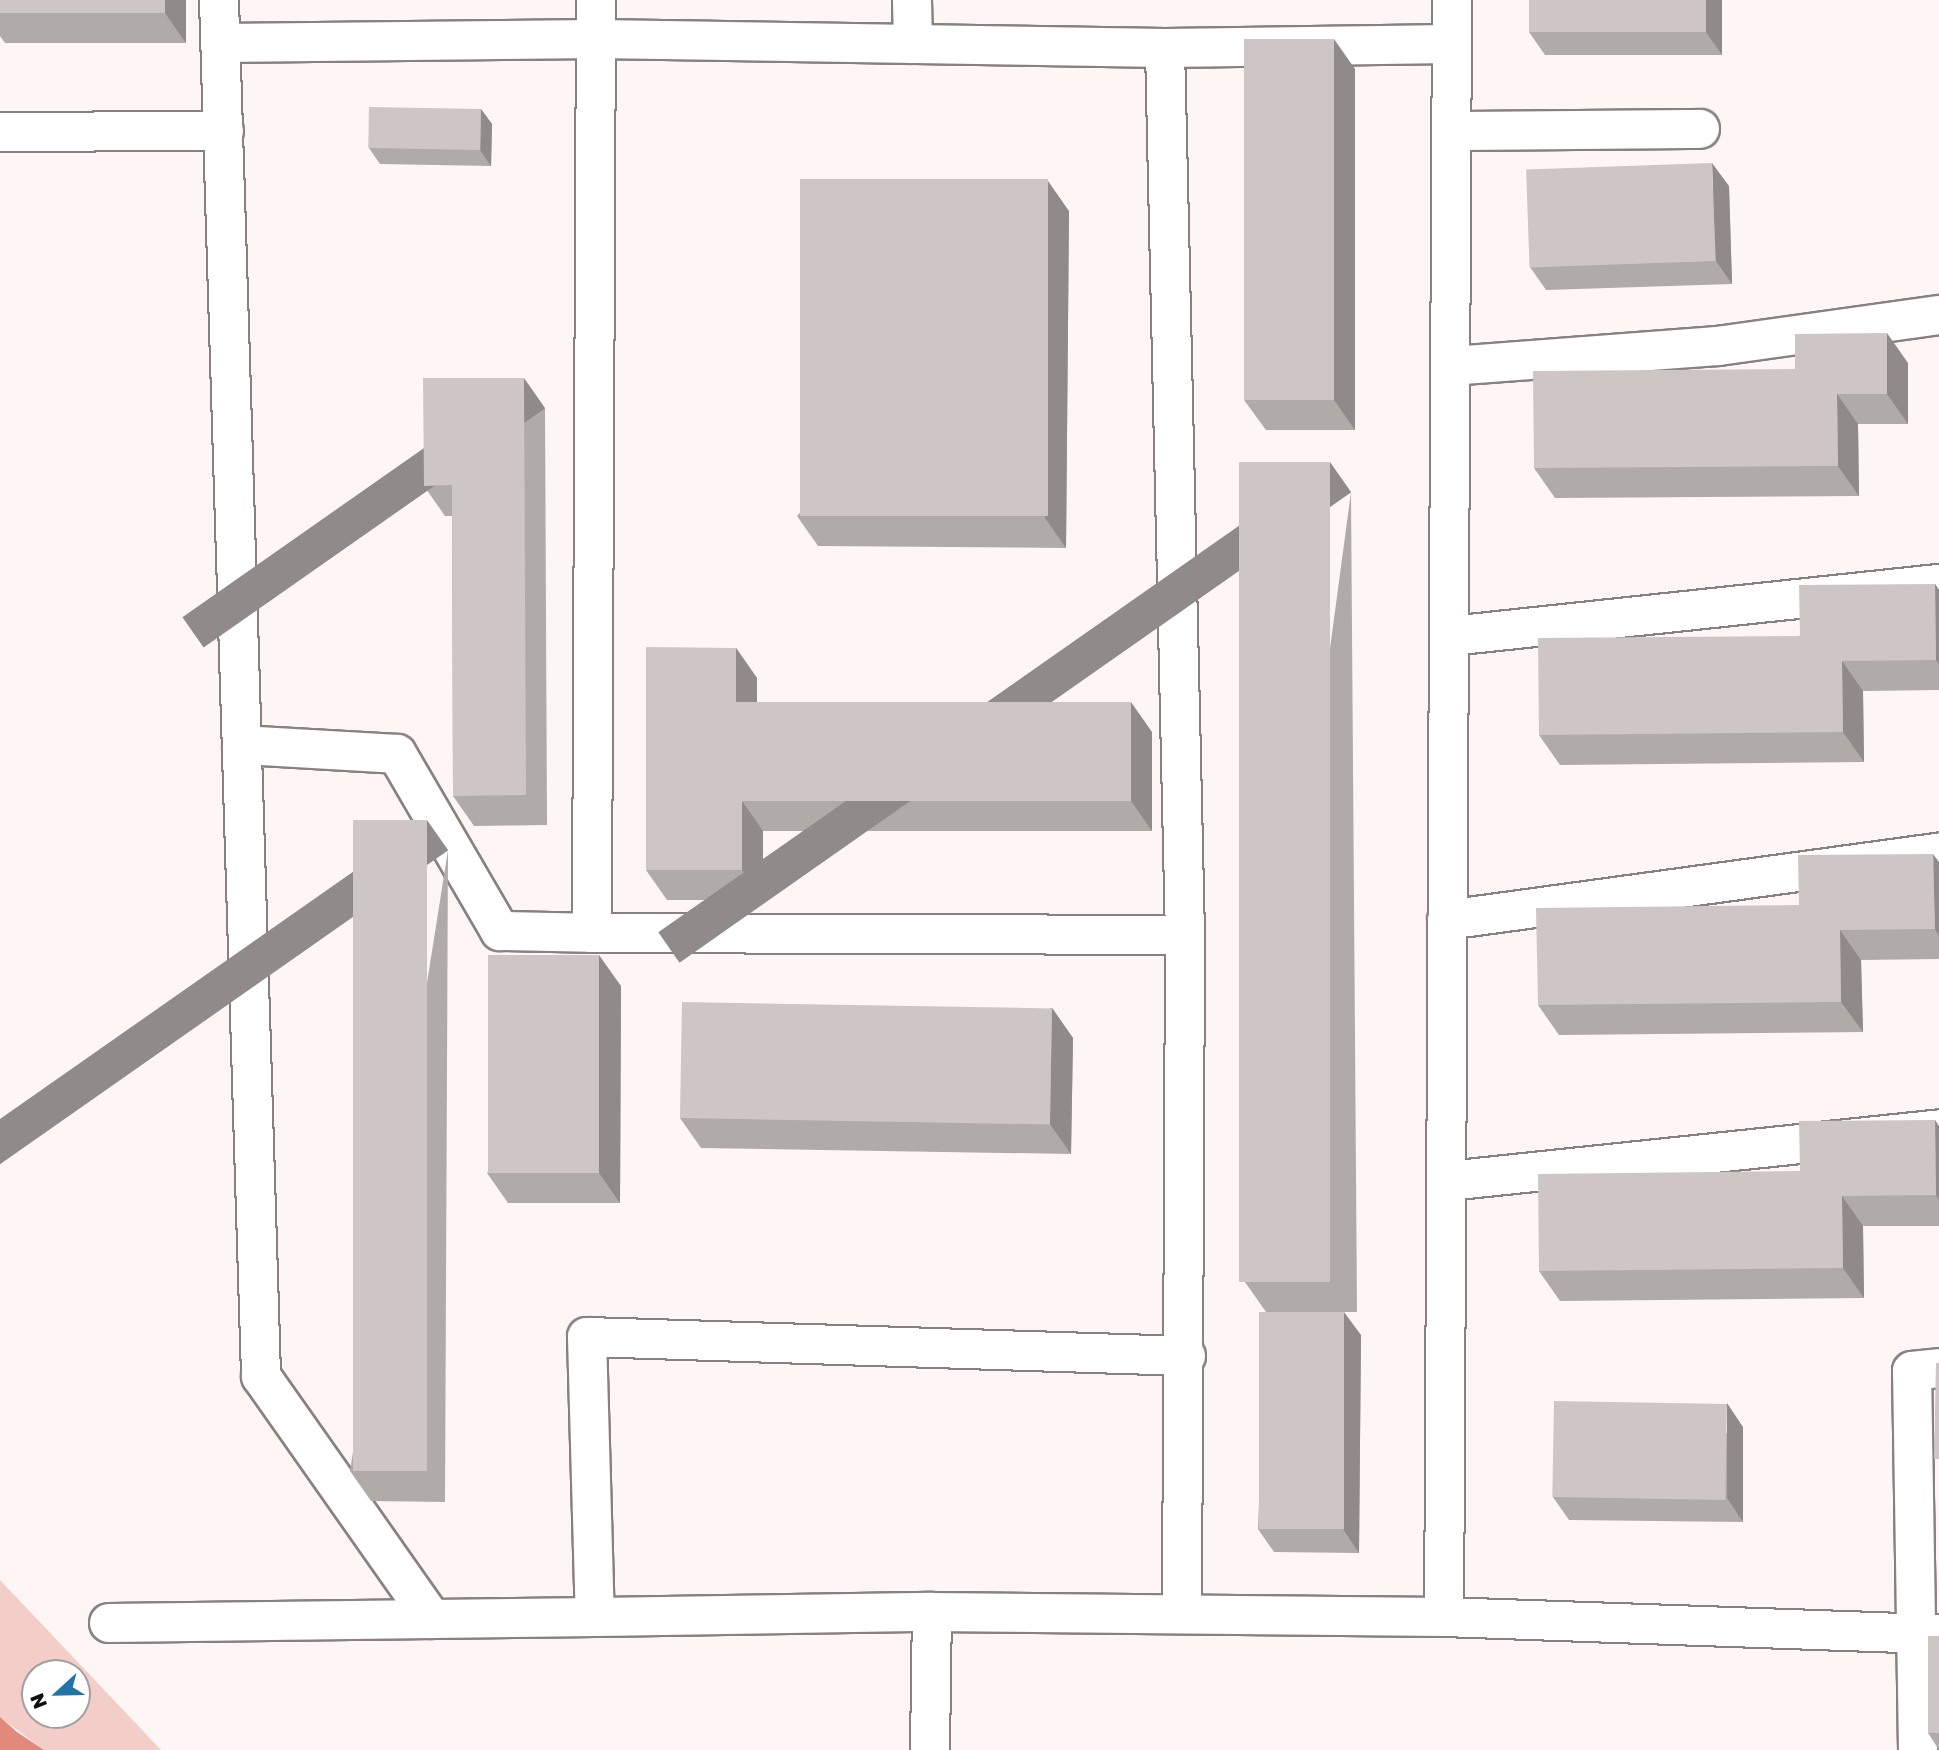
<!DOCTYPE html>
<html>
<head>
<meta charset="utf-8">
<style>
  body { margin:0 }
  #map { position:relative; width:1939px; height:1750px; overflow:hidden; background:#fdf6f4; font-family:"Golos Text",sans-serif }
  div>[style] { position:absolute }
  .green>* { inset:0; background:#f3cec8 }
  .water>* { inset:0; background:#e1897b }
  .roads { filter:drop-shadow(2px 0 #888180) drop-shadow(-2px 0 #888180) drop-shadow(0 2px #888180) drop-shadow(0 -2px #888180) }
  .minor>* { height:38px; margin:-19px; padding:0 19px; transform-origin:19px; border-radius:19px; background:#fff }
  .wall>* { inset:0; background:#b0aaa9 }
  .shaded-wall>* { inset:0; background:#908b8a; transform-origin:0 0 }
  .building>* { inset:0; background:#cdc6c5; transform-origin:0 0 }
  span { translate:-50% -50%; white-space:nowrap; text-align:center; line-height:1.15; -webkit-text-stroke:5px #fff; paint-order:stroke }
  .north { position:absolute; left:21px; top:1659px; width:70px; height:70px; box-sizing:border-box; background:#fff; border:2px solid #a09f9f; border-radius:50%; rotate:248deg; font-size:19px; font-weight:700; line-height:28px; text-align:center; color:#110f0e }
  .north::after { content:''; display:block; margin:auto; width:24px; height:32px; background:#2174a5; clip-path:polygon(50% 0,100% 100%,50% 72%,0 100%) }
</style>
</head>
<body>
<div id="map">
  <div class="green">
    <div style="clip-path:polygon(evenodd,0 1580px,161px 1750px,44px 1750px,0 1717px,0 1580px,35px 1673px,77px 1673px,77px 1715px,35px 1715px,35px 1673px)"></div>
  </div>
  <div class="water">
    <div style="clip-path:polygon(0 1717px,17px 1732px,44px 1750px,0 1750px)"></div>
  </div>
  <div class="roads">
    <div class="minor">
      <div style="left:219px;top:0;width:1377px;rotate:88.25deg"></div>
      <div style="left:261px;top:1376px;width:297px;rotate:54.9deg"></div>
      <div style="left:596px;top:0;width:933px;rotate:90.25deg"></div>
      <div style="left:592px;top:933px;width:593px;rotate:0.19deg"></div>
      <div style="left:912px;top:0;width:44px;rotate:88.7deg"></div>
      <div style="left:1452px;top:0;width:1617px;rotate:90.28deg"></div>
      <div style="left:1444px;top:1617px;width:495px;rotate:2deg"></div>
      <div style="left:221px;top:43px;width:375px;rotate:-0.6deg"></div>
      <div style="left:596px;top:39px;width:569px;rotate:0.91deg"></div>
      <div style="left:1165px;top:48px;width:286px;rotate:-0.8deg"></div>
      <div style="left:1165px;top:48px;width:887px;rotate:88.71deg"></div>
      <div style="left:1185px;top:935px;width:678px;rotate:90.25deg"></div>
      <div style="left:1453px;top:131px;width:247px;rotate:-0.5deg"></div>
      <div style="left:0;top:132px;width:224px;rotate:-0.3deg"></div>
      <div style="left:1452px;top:366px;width:267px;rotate:-4.3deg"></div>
      <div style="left:1718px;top:346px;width:223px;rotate:-8deg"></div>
      <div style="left:1451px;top:636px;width:491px;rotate:-6.1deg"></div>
      <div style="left:242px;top:745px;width:155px;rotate:3.3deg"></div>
      <div style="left:397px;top:754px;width:205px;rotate:59.8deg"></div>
      <div style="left:500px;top:931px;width:92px;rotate:1.2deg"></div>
      <div style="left:1447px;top:920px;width:497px;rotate:-7.8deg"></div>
      <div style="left:1448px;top:1181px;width:494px;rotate:-6deg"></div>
      <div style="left:1186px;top:1356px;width:599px;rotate:-178.18deg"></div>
      <div style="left:587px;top:1337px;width:280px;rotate:88.4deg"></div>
      <div style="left:595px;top:1617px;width:337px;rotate:-0.9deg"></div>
      <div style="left:932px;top:1612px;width:512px;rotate:0.56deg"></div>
      <div style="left:109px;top:1623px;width:486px;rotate:-0.7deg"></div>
      <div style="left:930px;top:1750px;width:138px;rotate:-89.2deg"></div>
      <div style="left:1918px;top:1750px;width:379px;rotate:-90.9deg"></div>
      <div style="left:1912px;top:1371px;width:27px;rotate:-6deg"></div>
    </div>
  </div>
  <div class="wall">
    <div style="clip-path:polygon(0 0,186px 0,186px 43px,5px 43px,0 36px)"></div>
    <div style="clip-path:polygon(1722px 0,1722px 55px,1545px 55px,1529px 32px)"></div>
    <div style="clip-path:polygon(1355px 69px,1355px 430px,1266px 430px,1244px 400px)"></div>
    <div style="clip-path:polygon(481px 109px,492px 124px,491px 166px,380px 164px,369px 148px)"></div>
    <div style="clip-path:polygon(1729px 186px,1732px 284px,1546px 290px,1530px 267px)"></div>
    <div style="clip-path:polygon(1069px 211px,1066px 548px,818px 546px,797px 516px)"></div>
    <div style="clip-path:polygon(1908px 363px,1908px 424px,1858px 424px,1859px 496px,1555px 498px,1534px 468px)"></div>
    <div style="clip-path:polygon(545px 408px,547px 825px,474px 826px,453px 796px,452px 516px,445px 516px,424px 486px)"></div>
    <div style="clip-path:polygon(1351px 492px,1357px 1312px,1310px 1312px,1361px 1335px,1359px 1553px,1274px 1552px,1258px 1529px,1266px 1312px,1245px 1282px)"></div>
    <div style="clip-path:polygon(1935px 584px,1939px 590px,1939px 690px,1863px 691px,1864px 762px,1560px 765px,1539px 735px)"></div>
    <div style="clip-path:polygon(736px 648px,757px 678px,757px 702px,1152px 732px,1152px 831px,763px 831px,763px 900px,667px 900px,646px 870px)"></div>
    <div style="clip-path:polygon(448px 850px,445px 1502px,371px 1501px,350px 1471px)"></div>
    <div style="clip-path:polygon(1939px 862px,1939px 959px,1861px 960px,1863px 1032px,1559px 1035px,1538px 1005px,1799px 905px)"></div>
    <div style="clip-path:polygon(621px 986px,620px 1203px,508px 1203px,487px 1173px)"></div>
    <div style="clip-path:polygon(1052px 1008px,1073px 1038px,1071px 1154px,701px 1148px,680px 1118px)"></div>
    <div style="clip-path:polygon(1939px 1126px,1939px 1226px,1863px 1226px,1864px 1298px,1560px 1301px,1539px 1271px,1800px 1171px)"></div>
    <div style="clip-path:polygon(1743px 1427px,1743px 1522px,1569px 1520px,1553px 1497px)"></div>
    <div style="clip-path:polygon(1939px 1636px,1939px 1750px,1928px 1733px)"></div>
  </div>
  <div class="shaded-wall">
    <div style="clip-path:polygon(165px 0,186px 0,186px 43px,165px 13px)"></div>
    <div style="clip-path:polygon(1706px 0,1722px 0,1722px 55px,1706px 32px)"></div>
    <div style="clip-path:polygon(1334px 39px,1355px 69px,1355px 430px,1334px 400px)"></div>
    <div style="clip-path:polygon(481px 109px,492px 124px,491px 166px,480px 150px)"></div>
    <div style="clip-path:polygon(1712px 163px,1729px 186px,1732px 284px,1716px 261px)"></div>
    <div style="clip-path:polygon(1048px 181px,1069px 211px,1066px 548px,1045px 518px)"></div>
    <div style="clip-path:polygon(1887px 333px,1908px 363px,1908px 424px,1887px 394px)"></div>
    <div style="left:524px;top:378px;width:37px;height:417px;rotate:55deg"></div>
    <div style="clip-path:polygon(1837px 394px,1858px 424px,1859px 496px,1838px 466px)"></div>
    <div style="left:1330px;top:462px;width:37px;height:820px;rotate:55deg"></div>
    <div style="clip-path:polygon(1935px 584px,1939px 590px,1939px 664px,1936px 660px)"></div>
    <div style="clip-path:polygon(736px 648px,757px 678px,757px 732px,736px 702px)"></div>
    <div style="clip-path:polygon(1842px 661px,1863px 691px,1864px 762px,1843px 732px)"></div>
    <div style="clip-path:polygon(1131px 702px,1152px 732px,1152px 831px,1131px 801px)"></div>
    <div style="clip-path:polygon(742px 801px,763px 831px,763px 900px,742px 870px)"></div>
    <div style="left:427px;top:820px;width:37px;height:652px;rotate:55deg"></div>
    <div style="clip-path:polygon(1933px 854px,1939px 862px,1939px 936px,1935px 929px)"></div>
    <div style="clip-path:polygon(1840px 930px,1861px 960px,1863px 1032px,1841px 1002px)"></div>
    <div style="clip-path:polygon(599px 955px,621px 986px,620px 1203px,599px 1173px)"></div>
    <div style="clip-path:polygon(1052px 1008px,1073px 1038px,1071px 1154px,1050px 1124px)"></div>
    <div style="clip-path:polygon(1935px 1120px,1939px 1126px,1939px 1200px,1936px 1195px)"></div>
    <div style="clip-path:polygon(1842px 1196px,1863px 1226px,1864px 1298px,1843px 1268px)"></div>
    <div style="clip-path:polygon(1344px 1312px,1361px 1335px,1359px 1553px,1343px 1529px)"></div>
    <div style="clip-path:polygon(1727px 1403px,1743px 1427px,1743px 1522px,1727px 1498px)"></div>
  </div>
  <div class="building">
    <div style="left:0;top:0;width:165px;height:13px"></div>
    <div style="left:1529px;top:0;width:177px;height:32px"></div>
    <div style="left:1244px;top:39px;width:90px;height:361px"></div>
    <div style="left:369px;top:107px;width:112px;height:41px;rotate:1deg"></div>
    <div style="left:1712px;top:163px;width:98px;height:186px;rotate:88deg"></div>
    <div style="left:800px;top:179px;width:248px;height:337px"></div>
    <div style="clip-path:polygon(1887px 333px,1887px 394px,1837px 394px,1838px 466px,1534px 468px,1533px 371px,1795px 369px,1795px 334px)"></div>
    <div style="clip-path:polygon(423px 378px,524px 378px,526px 795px,453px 796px,452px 485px,424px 486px)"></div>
    <div style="left:1239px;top:462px;width:91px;height:820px"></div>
    <div style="clip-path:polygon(1935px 584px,1936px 660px,1842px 661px,1843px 732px,1539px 735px,1538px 638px,1800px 636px,1799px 585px)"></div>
    <div style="clip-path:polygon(646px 647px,736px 648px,736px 702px,1131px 702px,1131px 801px,742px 801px,742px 870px,646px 870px)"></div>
    <div style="left:353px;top:820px;width:74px;height:651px"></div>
    <div style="clip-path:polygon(1933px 854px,1935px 929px,1840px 930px,1841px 1002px,1538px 1005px,1536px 908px,1799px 905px,1798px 855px)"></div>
    <div style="left:488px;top:955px;width:111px;height:218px"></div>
    <div style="left:682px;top:1002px;width:370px;height:116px;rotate:1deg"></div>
    <div style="clip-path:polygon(1935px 1120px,1936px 1195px,1842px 1196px,1843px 1268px,1539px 1271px,1538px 1174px,1800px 1171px,1799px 1121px)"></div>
    <div style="left:1259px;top:1312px;width:85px;height:217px"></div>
    <div style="clip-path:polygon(1936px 1363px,1939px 1363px,1939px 1459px,1934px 1459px)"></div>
    <div style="left:1554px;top:1401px;width:173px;height:96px;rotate:1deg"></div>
    <div style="left:1928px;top:1636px;width:11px;height:97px"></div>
  </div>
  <div class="north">N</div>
</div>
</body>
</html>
